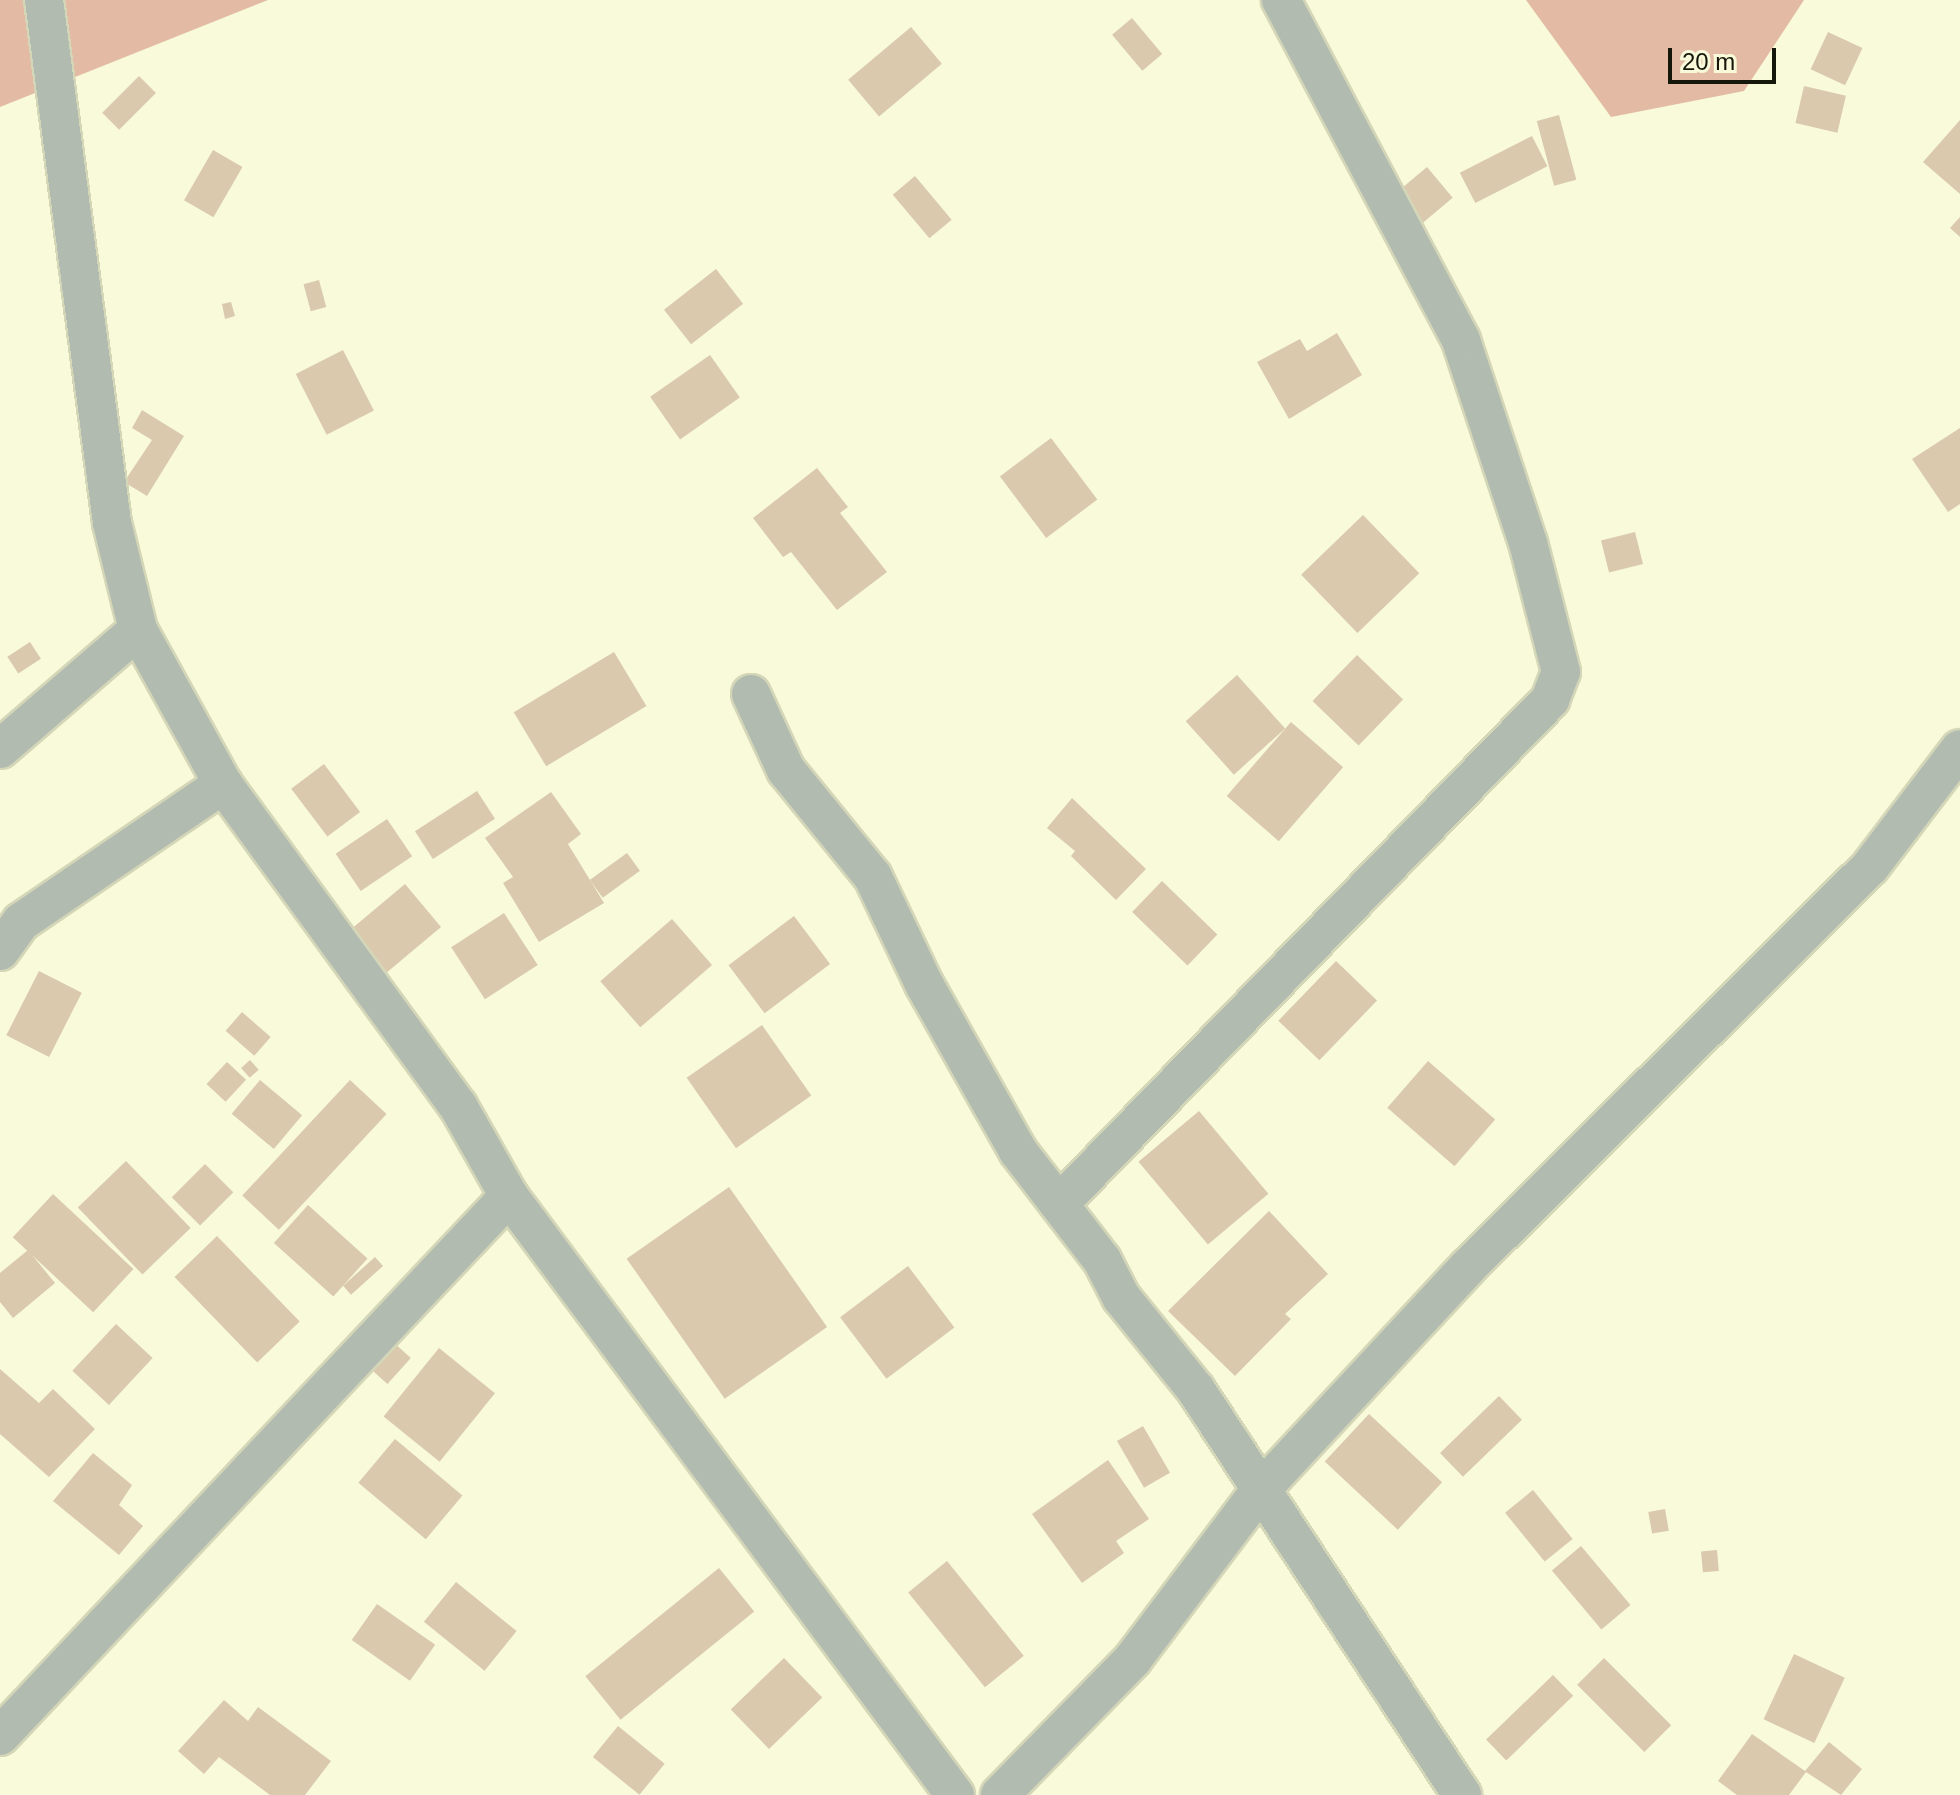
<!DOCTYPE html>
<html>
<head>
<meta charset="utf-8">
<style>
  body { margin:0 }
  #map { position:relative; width:1960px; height:1795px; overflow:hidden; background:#f8fad9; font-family:Helvetica,sans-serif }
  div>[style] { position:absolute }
  .green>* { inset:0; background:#e3bba5 }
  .building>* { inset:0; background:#dac9ad; transform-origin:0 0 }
  .roads { filter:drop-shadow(2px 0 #d4d6b8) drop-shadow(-2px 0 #d4d6b8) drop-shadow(0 2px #d4d6b8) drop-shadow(0 -2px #d4d6b8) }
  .street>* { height:38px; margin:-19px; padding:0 19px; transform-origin:19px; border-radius:19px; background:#b2bbb0 }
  span { translate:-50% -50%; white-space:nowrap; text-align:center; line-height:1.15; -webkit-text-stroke:7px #f8fad9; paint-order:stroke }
  .scale { position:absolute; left:1668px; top:48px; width:108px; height:36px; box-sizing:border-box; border:4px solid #16170b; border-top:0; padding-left:10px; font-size:24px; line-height:28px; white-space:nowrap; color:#16170b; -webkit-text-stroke:6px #f8fad9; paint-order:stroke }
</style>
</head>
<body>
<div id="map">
  <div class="green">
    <div style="clip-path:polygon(0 0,268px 0,0 107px)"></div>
    <div style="clip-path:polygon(1526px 0,1804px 0,1744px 91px,1611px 117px)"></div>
  </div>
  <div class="building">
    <div style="left:1132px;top:18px;width:47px;height:26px;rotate:50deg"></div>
    <div style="left:911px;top:27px;width:48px;height:82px;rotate:50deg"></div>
    <div style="left:1828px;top:32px;width:38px;height:41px;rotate:25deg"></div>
    <div style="left:139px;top:76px;width:24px;height:52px;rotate:45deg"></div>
    <div style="left:1804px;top:86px;width:43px;height:38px;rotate:13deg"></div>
    <div style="left:1559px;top:115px;width:67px;height:23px;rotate:75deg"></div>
    <div style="clip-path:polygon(1960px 120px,1960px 194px,1923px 162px)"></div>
    <div style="left:1532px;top:136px;width:34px;height:81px;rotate:63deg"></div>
    <div style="left:213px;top:150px;width:34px;height:58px;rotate:30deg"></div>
    <div style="left:1427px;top:167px;width:40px;height:62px;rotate:50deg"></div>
    <div style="left:915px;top:176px;width:57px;height:29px;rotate:50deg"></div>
    <div style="clip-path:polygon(1960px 217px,1960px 237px,1950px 228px)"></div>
    <div style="left:716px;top:269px;width:44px;height:66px;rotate:52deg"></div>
    <div style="left:319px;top:280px;width:28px;height:16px;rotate:75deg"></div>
    <div style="clip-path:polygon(231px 302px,235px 316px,225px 319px,222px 304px)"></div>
    <div style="clip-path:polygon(1337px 333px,1362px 375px,1289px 419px,1257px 362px,1300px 339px,1307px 351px)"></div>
    <div style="left:343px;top:350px;width:68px;height:53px;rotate:63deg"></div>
    <div style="left:710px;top:355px;width:52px;height:73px;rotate:55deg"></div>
    <div style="clip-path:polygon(142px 410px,184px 436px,147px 496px,124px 482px,152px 440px,132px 428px)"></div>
    <div style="clip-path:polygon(1960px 428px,1960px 504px,1948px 512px,1912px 459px)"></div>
    <div style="left:1051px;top:438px;width:77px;height:64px;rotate:53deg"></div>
    <div style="clip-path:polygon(817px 468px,848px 507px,840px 513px,887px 572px,837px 610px,791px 552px,783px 557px,753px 518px)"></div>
    <div style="left:1363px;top:515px;width:81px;height:86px;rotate:46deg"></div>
    <div style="left:1635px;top:532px;width:33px;height:35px;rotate:76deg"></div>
    <div style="left:30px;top:642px;width:20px;height:27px;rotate:57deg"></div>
    <div style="left:614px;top:652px;width:63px;height:117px;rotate:59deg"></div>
    <div style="left:1357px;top:655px;width:64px;height:64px;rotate:44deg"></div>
    <div style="left:1237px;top:675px;width:72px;height:69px;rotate:48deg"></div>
    <div style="left:1291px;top:722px;width:69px;height:98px;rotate:41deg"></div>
    <div style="left:324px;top:764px;width:60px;height:41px;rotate:53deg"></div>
    <div style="left:477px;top:791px;width:33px;height:74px;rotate:57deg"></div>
    <div style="clip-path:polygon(551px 792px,581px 834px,568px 844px,604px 903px,539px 942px,503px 883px,513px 877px,485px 838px)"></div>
    <div style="clip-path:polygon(1072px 798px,1146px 869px,1116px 900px,1071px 856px,1075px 851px,1047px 828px)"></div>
    <div style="left:387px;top:819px;width:45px;height:62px;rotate:56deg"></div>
    <div style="left:627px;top:853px;width:22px;height:46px;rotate:54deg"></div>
    <div style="left:1162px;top:881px;width:77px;height:43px;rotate:44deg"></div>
    <div style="left:405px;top:884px;width:56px;height:72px;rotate:50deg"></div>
    <div style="left:504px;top:913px;width:62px;height:63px;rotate:57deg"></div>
    <div style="left:794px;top:916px;width:60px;height:82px;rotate:53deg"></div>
    <div style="left:672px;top:919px;width:61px;height:95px;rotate:49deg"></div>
    <div style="left:1336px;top:961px;width:57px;height:83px;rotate:44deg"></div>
    <div style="left:39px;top:971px;width:48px;height:72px;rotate:27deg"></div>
    <div style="left:242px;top:1012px;width:38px;height:25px;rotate:41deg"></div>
    <div style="left:762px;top:1025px;width:86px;height:92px;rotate:55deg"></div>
    <div style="left:250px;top:1060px;width:13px;height:12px;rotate:48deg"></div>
    <div style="left:1428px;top:1061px;width:89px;height:62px;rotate:41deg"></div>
    <div style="left:227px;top:1062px;width:26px;height:30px;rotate:43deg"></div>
    <div style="left:260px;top:1080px;width:55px;height:44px;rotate:40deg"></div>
    <div style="left:350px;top:1080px;width:50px;height:158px;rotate:43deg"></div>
    <div style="left:1199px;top:1111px;width:108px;height:79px;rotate:50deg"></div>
    <div style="left:126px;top:1161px;width:93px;height:67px;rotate:46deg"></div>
    <div style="left:205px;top:1164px;width:40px;height:47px;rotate:45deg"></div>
    <div style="left:729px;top:1187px;width:171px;height:125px;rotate:55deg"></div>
    <div style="left:53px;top:1194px;width:110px;height:59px;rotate:43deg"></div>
    <div style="left:308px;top:1205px;width:80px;height:51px;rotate:42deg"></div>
    <div style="clip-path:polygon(1269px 1211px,1328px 1274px,1285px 1314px,1291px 1319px,1235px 1376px,1168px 1311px)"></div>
    <div style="left:217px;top:1236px;width:119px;height:59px;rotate:46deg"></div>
    <div style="clip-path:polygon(28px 1250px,55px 1283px,13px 1318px,0 1302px,0 1273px)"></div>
    <div style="left:375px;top:1257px;width:12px;height:43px;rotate:48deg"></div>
    <div style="left:908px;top:1266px;width:77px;height:85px;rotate:53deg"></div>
    <div style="left:116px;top:1324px;width:50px;height:64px;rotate:43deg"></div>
    <div style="left:393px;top:1342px;width:24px;height:35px;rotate:42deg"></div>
    <div style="left:439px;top:1348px;width:72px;height:88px;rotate:39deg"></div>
    <div style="clip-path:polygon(0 1369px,39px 1403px,53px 1389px,95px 1429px,49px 1477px,0 1434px)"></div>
    <div style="left:1499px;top:1396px;width:33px;height:82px;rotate:46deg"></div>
    <div style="left:1369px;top:1414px;width:100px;height:65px;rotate:43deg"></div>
    <div style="left:1143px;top:1426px;width:54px;height:30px;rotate:60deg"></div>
    <div style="left:395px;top:1439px;width:88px;height:57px;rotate:40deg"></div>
    <div style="clip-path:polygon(93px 1453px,132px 1485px,119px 1505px,143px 1526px,119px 1555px,53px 1501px)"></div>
    <div style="clip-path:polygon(1108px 1460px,1149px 1519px,1116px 1541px,1124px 1553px,1082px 1583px,1032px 1514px)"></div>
    <div style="left:1533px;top:1490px;width:63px;height:36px;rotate:51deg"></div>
    <div style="left:1665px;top:1509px;width:22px;height:17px;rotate:80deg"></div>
    <div style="left:1581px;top:1546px;width:77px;height:38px;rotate:50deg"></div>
    <div style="left:1717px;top:1550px;width:21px;height:16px;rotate:85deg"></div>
    <div style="left:947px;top:1561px;width:122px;height:50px;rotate:51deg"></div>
    <div style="left:719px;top:1568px;width:56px;height:172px;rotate:51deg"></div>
    <div style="left:456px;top:1582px;width:78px;height:51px;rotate:39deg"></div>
    <div style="left:377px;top:1604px;width:71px;height:44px;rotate:35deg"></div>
    <div style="left:1794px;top:1654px;width:56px;height:72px;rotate:25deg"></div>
    <div style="left:784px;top:1658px;width:55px;height:74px;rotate:46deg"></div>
    <div style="left:1604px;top:1658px;width:95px;height:38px;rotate:45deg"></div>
    <div style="left:1553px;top:1675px;width:29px;height:93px;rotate:46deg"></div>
    <div style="clip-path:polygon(224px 1700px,248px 1721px,258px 1707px,331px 1761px,305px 1795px,270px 1795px,219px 1757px,204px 1774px,178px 1751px)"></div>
    <div style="left:618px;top:1726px;width:60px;height:40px;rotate:39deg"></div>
    <div style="clip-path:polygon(1752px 1734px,1805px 1771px,1829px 1742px,1862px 1769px,1841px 1795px,1806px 1772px,1789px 1795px,1737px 1795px,1718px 1781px)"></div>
  </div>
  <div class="roads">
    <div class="street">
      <div style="left:44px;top:0;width:527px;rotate:82.59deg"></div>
      <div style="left:112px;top:523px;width:110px;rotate:76.3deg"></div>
      <div style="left:138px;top:630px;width:176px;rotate:61.1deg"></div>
      <div style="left:223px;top:784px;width:399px;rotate:53.9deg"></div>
      <div style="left:458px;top:1106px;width:103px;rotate:60.5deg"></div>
      <div style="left:509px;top:1196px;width:747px;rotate:53.33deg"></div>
      <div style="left:751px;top:694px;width:84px;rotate:65.3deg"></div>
      <div style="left:786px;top:770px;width:138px;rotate:50.9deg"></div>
      <div style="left:873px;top:877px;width:119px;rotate:64.5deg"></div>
      <div style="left:924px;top:984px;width:192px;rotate:60.6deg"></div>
      <div style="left:1018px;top:1151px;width:138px;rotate:52.4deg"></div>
      <div style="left:1102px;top:1260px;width:42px;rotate:62.8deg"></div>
      <div style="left:1121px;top:1297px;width:119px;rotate:51.1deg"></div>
      <div style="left:1196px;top:1390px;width:485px;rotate:56.7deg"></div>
      <div style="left:0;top:749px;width:182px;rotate:-40.8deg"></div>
      <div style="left:0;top:951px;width:36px;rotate:-54deg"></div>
      <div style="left:21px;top:922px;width:245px;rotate:-34.3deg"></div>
      <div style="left:1059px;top:1204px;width:704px;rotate:-45.75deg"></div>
      <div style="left:1550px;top:700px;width:30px;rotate:-69deg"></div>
      <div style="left:1561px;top:672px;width:133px;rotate:-104.3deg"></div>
      <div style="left:1528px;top:543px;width:214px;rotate:-108.3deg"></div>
      <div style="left:1461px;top:340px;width:385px;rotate:-117.9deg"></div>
      <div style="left:0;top:1736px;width:742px;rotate:-46.69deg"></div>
      <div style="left:1000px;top:1795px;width:190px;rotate:-45.6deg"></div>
      <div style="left:1133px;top:1659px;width:209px;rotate:-53deg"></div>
      <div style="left:1259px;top:1492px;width:307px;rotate:-47.1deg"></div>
      <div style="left:1468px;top:1267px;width:567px;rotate:-44.86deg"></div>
      <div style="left:1870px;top:867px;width:148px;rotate:-52.7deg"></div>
    </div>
  </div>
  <div class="scale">20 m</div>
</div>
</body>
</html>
